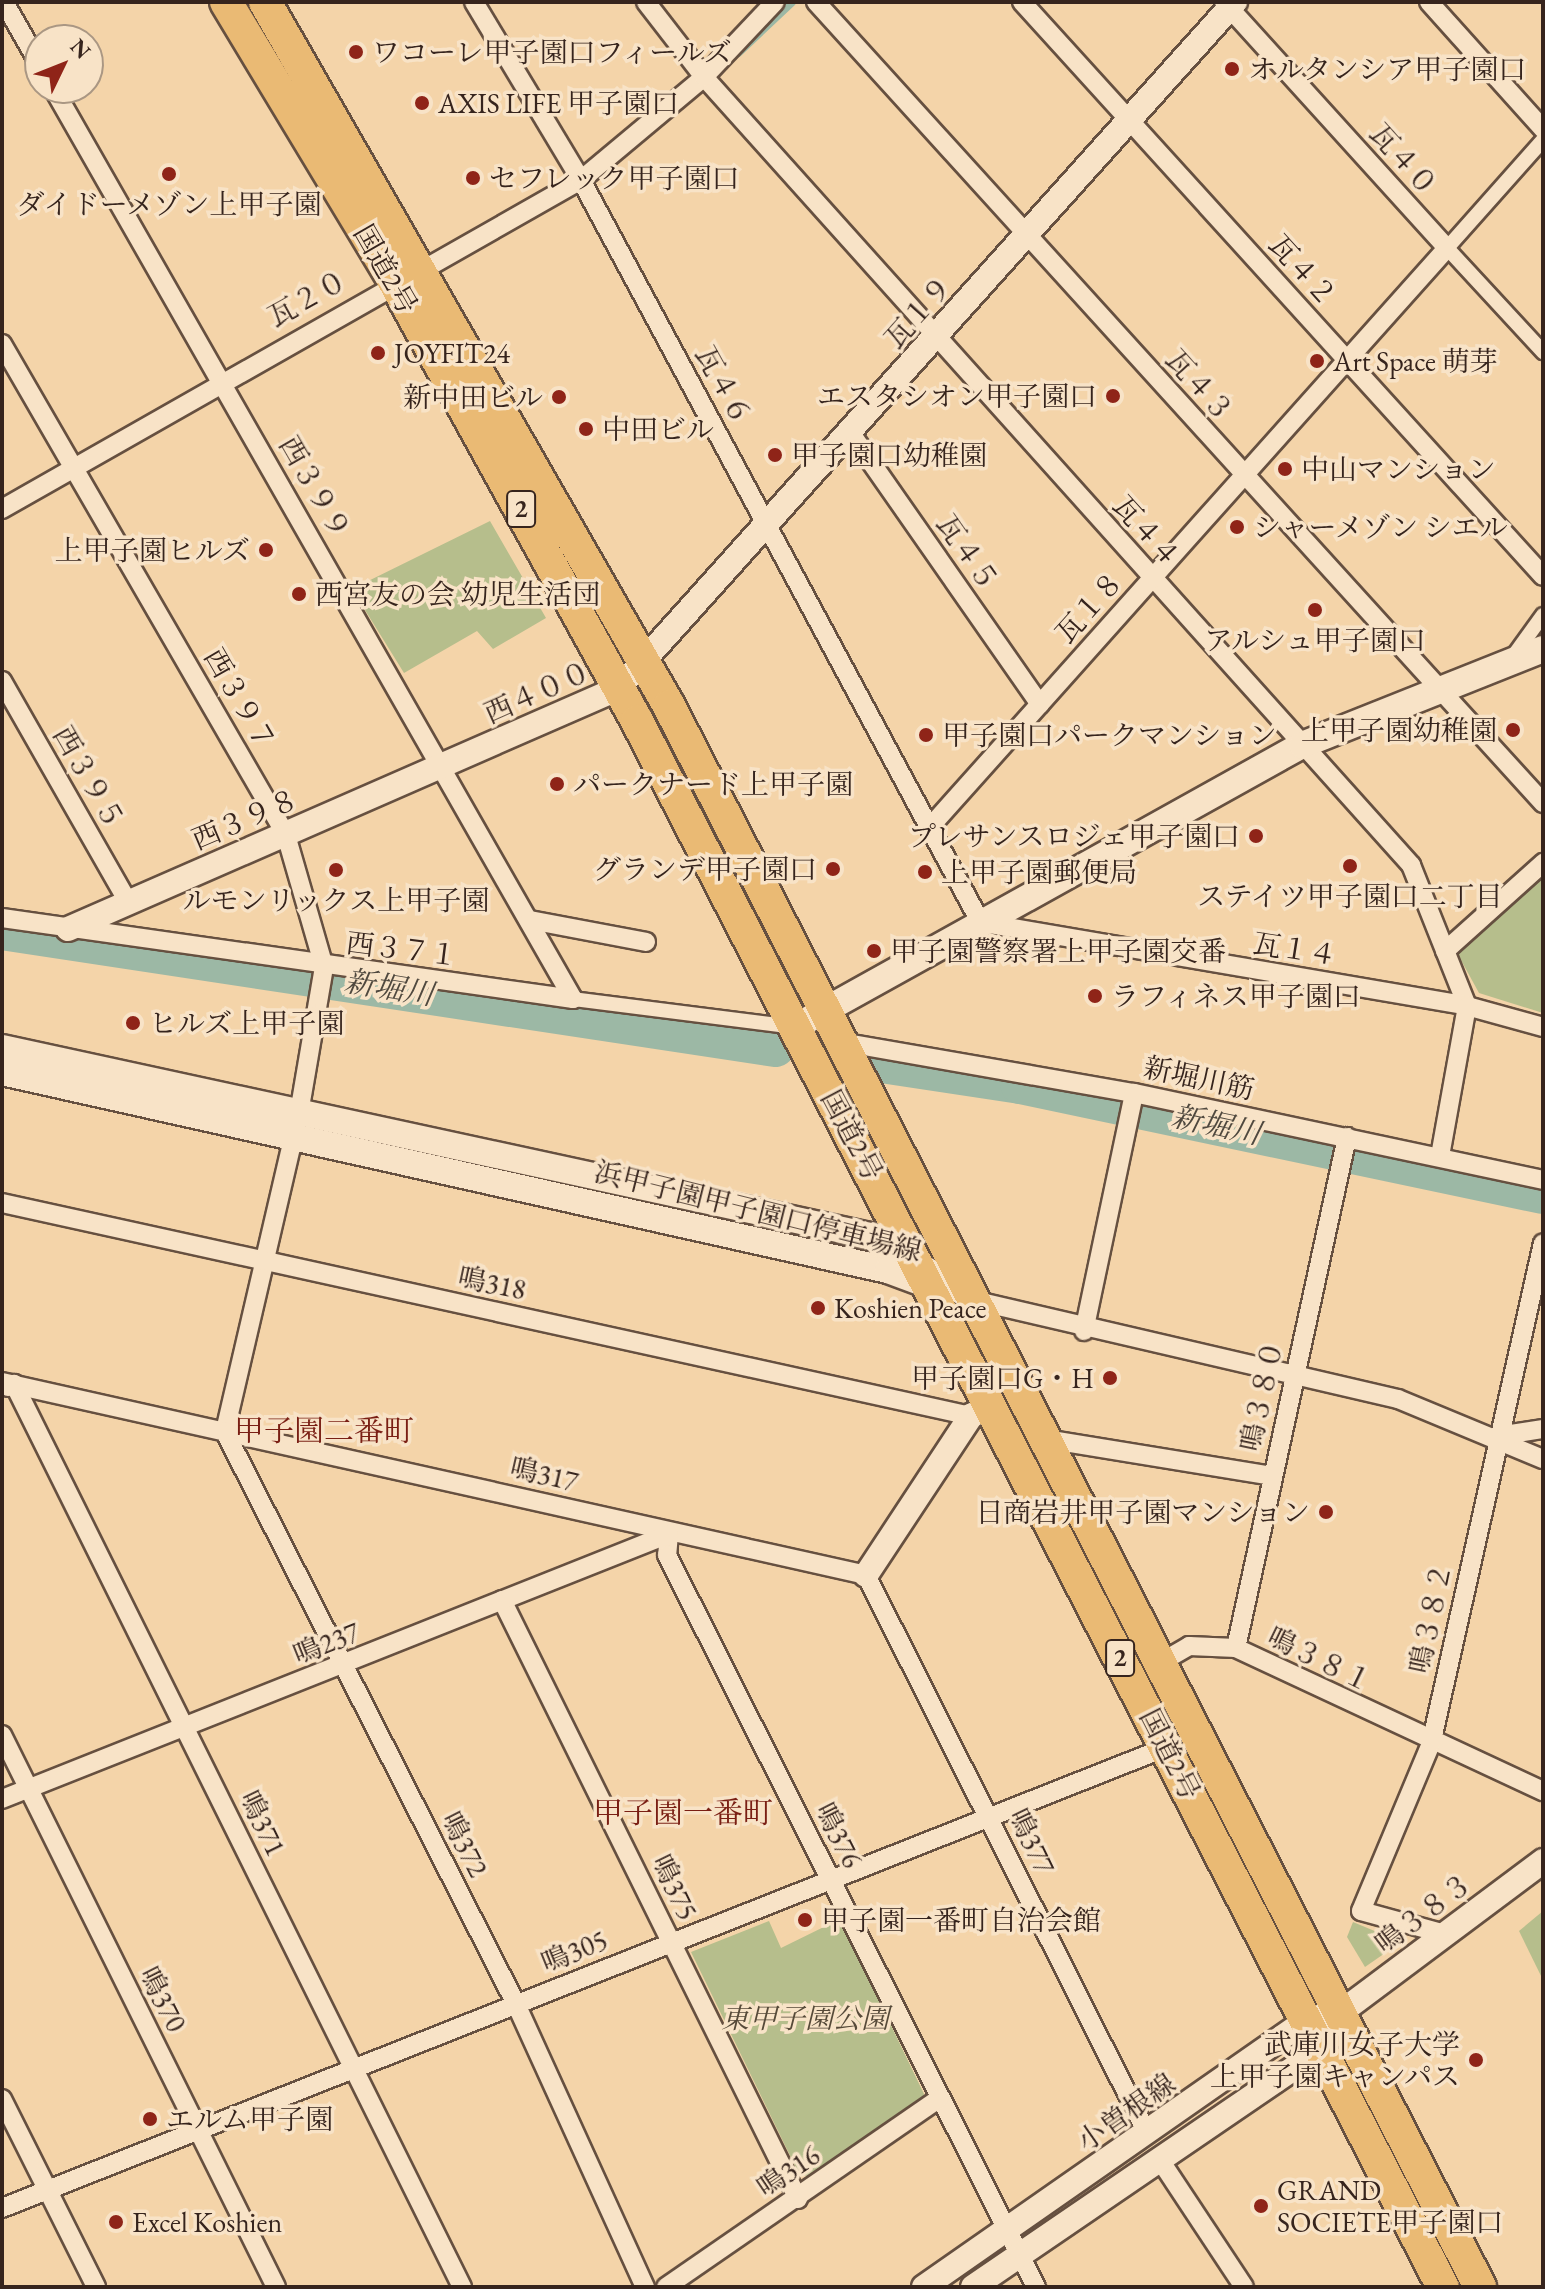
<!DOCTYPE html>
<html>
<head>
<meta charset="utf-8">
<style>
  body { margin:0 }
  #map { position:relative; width:1545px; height:2289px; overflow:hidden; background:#f4d4a9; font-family:"EB Garamond","Noto Serif JP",serif }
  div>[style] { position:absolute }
  .green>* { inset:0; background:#b6be8c }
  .stream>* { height:7px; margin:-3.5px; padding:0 3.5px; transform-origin:3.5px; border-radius:3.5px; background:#9cb8a5 }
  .river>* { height:40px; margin:-20px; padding:0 20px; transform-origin:20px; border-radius:20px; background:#9cb8a5 }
  .roads { filter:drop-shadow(2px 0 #665040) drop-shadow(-2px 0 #665040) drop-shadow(0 2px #665040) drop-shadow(0 -2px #665040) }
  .pedestrian>* { height:14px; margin:-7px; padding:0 7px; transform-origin:7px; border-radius:7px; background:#f8e3c7 }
  .minor>* { height:18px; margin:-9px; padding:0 9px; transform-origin:9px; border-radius:9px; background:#f8e3c7 }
  .tertiary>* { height:24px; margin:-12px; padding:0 12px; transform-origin:12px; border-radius:12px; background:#f8e3c7 }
  .secondary>* { height:26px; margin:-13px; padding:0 13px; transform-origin:13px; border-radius:13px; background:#f8e3c7 }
  .trunk>* { height:32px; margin:-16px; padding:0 16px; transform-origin:16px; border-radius:16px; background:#eaba74 }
  .dots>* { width:22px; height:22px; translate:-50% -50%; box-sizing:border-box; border:4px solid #f8e3c7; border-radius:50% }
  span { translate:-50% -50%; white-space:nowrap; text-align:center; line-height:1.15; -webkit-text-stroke:7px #f8e3c7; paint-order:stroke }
  .shield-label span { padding:2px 6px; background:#f8e3c7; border:2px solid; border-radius:6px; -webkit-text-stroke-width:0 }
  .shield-label { font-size:26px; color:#36241d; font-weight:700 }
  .poi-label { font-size:28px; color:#36241d }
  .left { translate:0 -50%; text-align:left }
  .right { translate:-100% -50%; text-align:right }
  .street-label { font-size:28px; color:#36241d }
  .park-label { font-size:28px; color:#564a39; font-style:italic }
  .water-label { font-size:30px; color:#50493f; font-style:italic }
  .neighbourhood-label { font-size:30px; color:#7a1f14 }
  .frame { position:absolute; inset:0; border:4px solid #36241d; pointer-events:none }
  .north { position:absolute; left:24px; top:24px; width:80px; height:80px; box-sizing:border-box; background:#f8e3c7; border:2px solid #aa9783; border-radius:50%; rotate:47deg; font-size:22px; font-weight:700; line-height:32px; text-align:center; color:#36241d }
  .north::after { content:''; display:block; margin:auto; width:28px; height:36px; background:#8f2418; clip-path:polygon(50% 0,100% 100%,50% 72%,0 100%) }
</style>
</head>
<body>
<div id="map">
  <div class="green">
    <div style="clip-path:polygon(490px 521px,546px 618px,493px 649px,477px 631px,404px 673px,352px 589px)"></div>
    <div style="clip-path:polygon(1543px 872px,1543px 1013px,1479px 993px,1456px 951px)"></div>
    <div style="clip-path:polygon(1543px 1911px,1543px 1980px,1519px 1931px)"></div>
    <div style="clip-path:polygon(840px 1919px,924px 2094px,923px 2102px,810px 2177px,799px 2174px,691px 1952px,769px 1921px,781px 1948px)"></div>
    <div style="clip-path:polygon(1353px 1922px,1401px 1942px,1365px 1967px,1347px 1937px)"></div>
  </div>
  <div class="stream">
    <div style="left:738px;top:53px;width:74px;rotate:-43.4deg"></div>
  </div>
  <div class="river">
    <div style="left:2px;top:930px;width:782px;rotate:8.61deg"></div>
    <div style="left:888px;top:1064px;width:134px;rotate:8.6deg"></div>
    <div style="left:1020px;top:1084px;width:534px;rotate:11.88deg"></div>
  </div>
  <div class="roads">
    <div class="pedestrian">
      <div style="left:1543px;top:140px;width:144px;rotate:131.6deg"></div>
      <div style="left:1447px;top:248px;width:142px;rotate:47.3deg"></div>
      <div style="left:1512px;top:658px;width:53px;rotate:-54.2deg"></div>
      <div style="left:573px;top:999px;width:223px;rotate:7.2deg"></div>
    </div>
    <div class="minor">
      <div style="left:4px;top:2px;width:73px;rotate:60.3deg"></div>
      <div style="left:474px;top:2px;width:208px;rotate:59deg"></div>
      <div style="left:581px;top:180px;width:848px;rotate:61.71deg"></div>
      <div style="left:646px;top:2px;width:95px;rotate:52.3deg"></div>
      <div style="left:704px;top:77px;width:1059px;rotate:48.1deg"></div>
      <div style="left:1411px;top:865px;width:152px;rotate:68.3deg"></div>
      <div style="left:1467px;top:1006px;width:152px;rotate:100.2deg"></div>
      <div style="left:816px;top:2px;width:1082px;rotate:47.77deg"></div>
      <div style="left:1022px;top:2px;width:775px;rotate:47.77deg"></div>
      <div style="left:1429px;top:2px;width:171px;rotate:48.1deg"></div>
      <div style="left:53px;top:88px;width:1049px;rotate:60.28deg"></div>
      <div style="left:2px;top:344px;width:567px;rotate:59.95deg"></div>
      <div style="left:286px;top:835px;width:137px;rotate:73.9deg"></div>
      <div style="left:324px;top:967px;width:148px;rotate:99.7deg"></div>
      <div style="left:299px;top:1113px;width:327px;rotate:103.1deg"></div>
      <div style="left:225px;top:1432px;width:642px;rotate:63.04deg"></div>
      <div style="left:516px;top:2004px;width:311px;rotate:65.5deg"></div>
      <div style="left:850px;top:432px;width:332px;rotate:55.1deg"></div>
      <div style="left:2px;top:509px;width:666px;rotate:-29.61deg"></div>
      <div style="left:581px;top:180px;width:160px;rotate:-39.9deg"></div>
      <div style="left:704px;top:77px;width:103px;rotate:-46.6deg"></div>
      <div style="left:2px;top:681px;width:252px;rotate:60.3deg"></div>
      <div style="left:931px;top:826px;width:775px;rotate:-48.24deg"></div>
      <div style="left:1447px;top:248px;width:332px;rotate:-132.2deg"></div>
      <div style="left:2px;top:918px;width:577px;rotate:8.07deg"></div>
      <div style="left:530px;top:920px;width:118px;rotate:10.7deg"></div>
      <div style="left:989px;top:924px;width:485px;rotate:9.7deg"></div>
      <div style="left:1467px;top:1006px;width:79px;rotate:15.4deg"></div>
      <div style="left:1445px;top:951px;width:132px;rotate:-41.9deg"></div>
      <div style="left:841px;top:1042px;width:297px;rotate:9.9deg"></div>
      <div style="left:1134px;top:1093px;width:418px;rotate:12deg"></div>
      <div style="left:2px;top:1203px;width:992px;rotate:12.4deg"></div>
      <div style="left:977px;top:1301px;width:432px;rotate:13.1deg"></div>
      <div style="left:1398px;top:1399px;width:157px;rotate:22.5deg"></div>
      <div style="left:1084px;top:1331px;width:243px;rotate:-78.1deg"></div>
      <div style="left:2px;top:1382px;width:885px;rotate:12.59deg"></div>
      <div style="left:866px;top:1575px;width:625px;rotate:63.27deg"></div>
      <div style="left:8px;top:1387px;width:7px;rotate:-27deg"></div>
      <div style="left:14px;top:1384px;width:1008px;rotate:63.61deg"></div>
      <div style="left:1498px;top:1436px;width:46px;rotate:-8.8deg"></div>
      <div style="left:1046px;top:1439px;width:229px;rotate:9.3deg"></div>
      <div style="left:502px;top:1600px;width:668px;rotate:63.7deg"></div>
      <div style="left:1236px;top:1648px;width:523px;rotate:-77.74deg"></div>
      <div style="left:1158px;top:1664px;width:36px;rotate:-30deg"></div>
      <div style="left:1189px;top:1646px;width:47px;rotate:2.4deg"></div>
      <div style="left:1236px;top:1648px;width:339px;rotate:25deg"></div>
      <div style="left:2px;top:1735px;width:616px;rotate:63.6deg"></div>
      <div style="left:2px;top:1799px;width:718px;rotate:-21.67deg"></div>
      <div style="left:669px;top:1534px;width:21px;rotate:95deg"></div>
      <div style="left:667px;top:1555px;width:820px;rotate:63.25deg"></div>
      <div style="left:1445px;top:1934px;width:87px;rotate:-164.7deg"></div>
      <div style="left:1361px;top:1911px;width:181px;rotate:-67.3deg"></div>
      <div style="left:1431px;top:1744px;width:513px;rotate:-77.4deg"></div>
      <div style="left:2px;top:2099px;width:210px;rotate:63.4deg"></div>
      <div style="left:1160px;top:2160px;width:152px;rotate:56.5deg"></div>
      <div style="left:2px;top:2208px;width:1253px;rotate:-21.59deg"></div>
      <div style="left:666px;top:2287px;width:331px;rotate:-34.6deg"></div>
    </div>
    <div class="tertiary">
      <div style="left:68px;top:929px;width:601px;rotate:-23.62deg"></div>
      <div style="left:619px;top:688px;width:922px;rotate:-48.08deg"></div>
      <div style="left:866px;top:1575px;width:191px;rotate:-56.6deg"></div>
      <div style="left:971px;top:1416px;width:21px;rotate:-29deg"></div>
      <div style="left:924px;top:2287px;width:468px;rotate:-34.9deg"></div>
      <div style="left:1308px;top:2019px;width:33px;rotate:-11deg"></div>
      <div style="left:1340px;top:2013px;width:254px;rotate:-36.8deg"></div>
      <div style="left:973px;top:2287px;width:422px;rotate:-34.3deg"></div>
      <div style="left:1322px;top:2049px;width:14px;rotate:-65deg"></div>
    </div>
    <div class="secondary">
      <div style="left:795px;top:1027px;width:580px;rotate:-29.08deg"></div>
      <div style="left:1302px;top:745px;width:259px;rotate:-21.7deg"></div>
      <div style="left:2px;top:1048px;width:888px;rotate:12.22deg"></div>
      <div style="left:870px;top:1236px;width:124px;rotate:31.1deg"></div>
      <div style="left:2px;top:1072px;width:908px;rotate:12.6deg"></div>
      <div style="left:888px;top:1270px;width:46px;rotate:20.4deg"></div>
    </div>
    <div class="trunk">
      <div style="left:226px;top:2px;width:326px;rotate:58.9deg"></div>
      <div style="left:394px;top:281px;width:503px;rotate:61.09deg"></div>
      <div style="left:637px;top:721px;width:1761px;rotate:62.77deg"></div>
      <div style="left:265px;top:2px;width:812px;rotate:60.15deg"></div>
      <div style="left:669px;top:706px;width:1777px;rotate:62.84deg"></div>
    </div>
  </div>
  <div class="dots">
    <div style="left:356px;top:52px;background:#8f2418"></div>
    <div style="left:1232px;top:69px;background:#8f2418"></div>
    <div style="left:422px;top:103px;background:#8f2418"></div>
    <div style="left:169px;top:174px;background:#8f2418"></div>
    <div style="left:473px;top:178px;background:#8f2418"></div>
    <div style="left:378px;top:353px;background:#8f2418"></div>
    <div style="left:1317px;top:361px;background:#8f2418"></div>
    <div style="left:1113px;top:396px;background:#8f2418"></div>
    <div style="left:559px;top:397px;background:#8f2418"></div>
    <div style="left:586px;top:429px;background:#8f2418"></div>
    <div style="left:775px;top:455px;background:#8f2418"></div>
    <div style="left:1285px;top:469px;background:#8f2418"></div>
    <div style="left:1237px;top:527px;background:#8f2418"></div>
    <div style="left:266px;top:550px;background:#8f2418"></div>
    <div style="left:299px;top:594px;background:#8f2418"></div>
    <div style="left:1315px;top:610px;background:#8f2418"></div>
    <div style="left:1513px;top:730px;background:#8f2418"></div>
    <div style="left:926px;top:735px;background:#8f2418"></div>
    <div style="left:557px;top:784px;background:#8f2418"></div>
    <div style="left:1256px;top:836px;background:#8f2418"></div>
    <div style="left:1350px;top:866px;background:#8f2418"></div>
    <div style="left:833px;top:869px;background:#8f2418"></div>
    <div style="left:336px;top:870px;background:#8f2418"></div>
    <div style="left:925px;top:872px;background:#8f2418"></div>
    <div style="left:874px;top:951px;background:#8f2418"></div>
    <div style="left:1095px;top:996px;background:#8f2418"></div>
    <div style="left:133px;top:1023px;background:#8f2418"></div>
    <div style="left:818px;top:1308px;background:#8f2418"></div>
    <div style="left:1110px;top:1378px;background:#8f2418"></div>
    <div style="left:1326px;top:1512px;background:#8f2418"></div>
    <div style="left:805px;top:1920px;background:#8f2418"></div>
    <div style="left:1476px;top:2060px;background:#8f2418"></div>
    <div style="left:150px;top:2119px;background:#8f2418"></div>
    <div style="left:1261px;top:2206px;background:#8f2418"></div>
    <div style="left:116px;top:2222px;background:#8f2418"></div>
  </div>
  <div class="shield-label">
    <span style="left:521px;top:509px">2</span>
    <span style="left:1120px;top:1658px">2</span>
  </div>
  <div class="poi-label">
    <span class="left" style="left:372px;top:52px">ワコーレ甲子園口フィールズ</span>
    <span class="left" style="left:1248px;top:69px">オルタンシア甲子園口</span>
    <span class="left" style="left:438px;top:103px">AXIS LIFE 甲子園口</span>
    <span class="left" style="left:489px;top:178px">セフレック甲子園口</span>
    <span style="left:169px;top:204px">ダイドーメゾン上甲子園</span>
    <span class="left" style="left:394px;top:353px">JOYFIT24</span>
    <span class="left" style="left:1333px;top:361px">Art Space 萌芽</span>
    <span class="right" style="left:1097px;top:396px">エスタシオン甲子園口</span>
    <span class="right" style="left:543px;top:397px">新中田ビル</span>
    <span class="left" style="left:602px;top:429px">中田ビル</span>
    <span class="left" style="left:791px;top:455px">甲子園口幼稚園</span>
    <span class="left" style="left:1301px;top:469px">中山マンション</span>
    <span class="left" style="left:1253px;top:527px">シャーメゾン シエル</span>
    <span class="right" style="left:250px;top:550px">上甲子園ヒルズ</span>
    <span class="left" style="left:315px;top:594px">西宮友の会 幼児生活団</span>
    <span style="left:1315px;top:640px">アルシュ甲子園口</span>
    <span class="right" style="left:1497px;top:730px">上甲子園幼稚園</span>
    <span class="left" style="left:942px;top:735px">甲子園口パークマンション</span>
    <span class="left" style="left:573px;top:784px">パークナード上甲子園</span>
    <span class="right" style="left:1240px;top:836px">プレサンスロジェ甲子園口</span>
    <span class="right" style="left:817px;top:869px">グランデ甲子園口</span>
    <span class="left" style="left:941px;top:872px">上甲子園郵便局</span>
    <span style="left:1350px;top:896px">ステイツ甲子園口二丁目</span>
    <span style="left:336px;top:900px">ルモンリックス上甲子園</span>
    <span class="left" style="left:890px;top:951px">甲子園警察署上甲子園交番</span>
    <span class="left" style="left:1111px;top:996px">ラフィネス甲子園口</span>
    <span class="left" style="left:149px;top:1023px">ヒルズ上甲子園</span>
    <span class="left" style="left:834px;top:1308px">Koshien Peace</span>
    <span class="right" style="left:1094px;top:1378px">甲子園口G・H</span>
    <span class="right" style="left:1310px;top:1512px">日商岩井甲子園マンション</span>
    <span class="left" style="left:821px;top:1920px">甲子園一番町自治会館</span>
    <span class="right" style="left:1460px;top:2060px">武庫川女子大学<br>上甲子園キャンパス</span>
    <span class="left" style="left:166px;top:2119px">エルム甲子園</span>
    <span class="left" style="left:1277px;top:2206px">GRAND<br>SOCIETE甲子園口</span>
    <span class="left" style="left:132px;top:2222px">Excel Koshien</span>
  </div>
  <div class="street-label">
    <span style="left:1404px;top:159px;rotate:48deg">瓦４０</span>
    <span style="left:386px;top:269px;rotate:60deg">国道2号</span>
    <span style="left:1303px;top:270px;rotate:48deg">瓦４２</span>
    <span style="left:307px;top:298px;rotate:-29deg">瓦２０</span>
    <span style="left:918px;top:312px;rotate:-48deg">瓦１９</span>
    <span style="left:724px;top:385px;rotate:61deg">瓦４６</span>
    <span style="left:1200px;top:385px;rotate:48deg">瓦４３</span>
    <span style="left:315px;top:487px;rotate:60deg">西３９９</span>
    <span style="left:1147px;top:531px;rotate:48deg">瓦４４</span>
    <span style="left:968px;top:552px;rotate:55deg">瓦４５</span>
    <span style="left:1089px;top:607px;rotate:-48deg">瓦１８</span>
    <span style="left:537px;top:692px;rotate:-24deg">西４００</span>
    <span style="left:240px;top:699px;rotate:60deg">西３９７</span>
    <span style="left:89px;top:777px;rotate:60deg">西３９５</span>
    <span style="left:245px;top:819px;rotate:-23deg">西３９８</span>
    <span style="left:402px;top:949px;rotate:7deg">西３７１</span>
    <span style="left:1295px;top:949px;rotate:9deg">瓦１４</span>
    <span style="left:1199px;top:1078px;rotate:12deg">新堀川筋</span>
    <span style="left:852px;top:1135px;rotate:62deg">国道2号</span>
    <span style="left:758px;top:1211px;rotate:14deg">浜甲子園甲子園口停車場線</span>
    <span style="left:492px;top:1283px;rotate:12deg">鳴318</span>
    <span style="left:1261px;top:1396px;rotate:-78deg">鳴３８０</span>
    <span style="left:544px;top:1474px;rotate:13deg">鳴317</span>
    <span style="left:1430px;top:1618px;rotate:-78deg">鳴３８２</span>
    <span style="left:326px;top:1643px;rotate:-22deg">鳴237</span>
    <span style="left:1320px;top:1659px;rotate:26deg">鳴３８１</span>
    <span style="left:1170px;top:1754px;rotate:63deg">国道2号</span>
    <span style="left:263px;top:1823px;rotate:64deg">鳴371</span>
    <span style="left:839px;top:1835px;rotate:63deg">鳴376</span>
    <span style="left:1032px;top:1841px;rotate:64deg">鳴377</span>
    <span style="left:465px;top:1844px;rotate:63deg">鳴372</span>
    <span style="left:675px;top:1887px;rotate:64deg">鳴375</span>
    <span style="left:1423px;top:1913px;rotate:-37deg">鳴３８３</span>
    <span style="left:574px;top:1951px;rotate:-22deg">鳴305</span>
    <span style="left:163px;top:1999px;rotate:63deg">鳴370</span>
    <span style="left:1126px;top:2112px;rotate:-35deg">小曽根線</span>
    <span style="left:788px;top:2171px;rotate:-34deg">鳴316</span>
  </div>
  <div class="park-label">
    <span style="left:805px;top:2018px">東甲子園公園</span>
  </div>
  <div class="water-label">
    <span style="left:389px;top:988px;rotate:9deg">新堀川</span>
    <span style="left:1216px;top:1125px;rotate:12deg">新堀川</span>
  </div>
  <div class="neighbourhood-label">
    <span style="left:324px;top:1431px">甲子園二番町</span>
    <span style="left:683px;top:1813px">甲子園一番町</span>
  </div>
  <div class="frame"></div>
  <div class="north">N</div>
</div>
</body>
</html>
